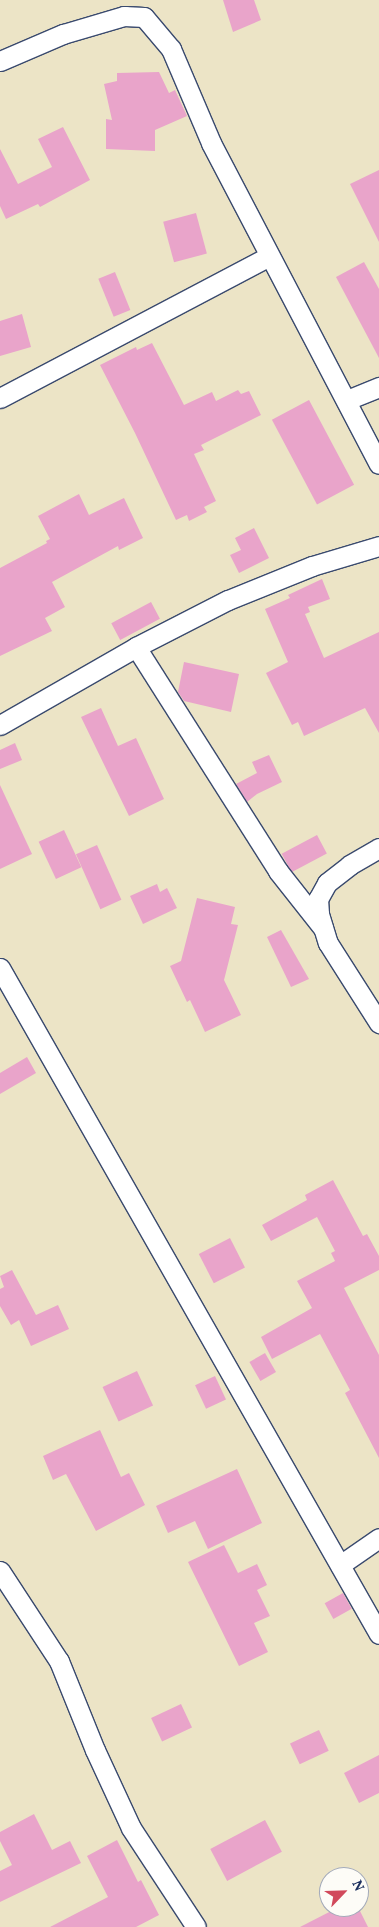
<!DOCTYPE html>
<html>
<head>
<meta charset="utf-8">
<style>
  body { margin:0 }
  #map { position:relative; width:379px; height:1927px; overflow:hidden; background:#ece4c6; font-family:Vollkorn,serif }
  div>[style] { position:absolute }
  .building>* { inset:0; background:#e9a4ca; transform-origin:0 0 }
  .roads { filter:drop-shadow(1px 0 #3a4a6e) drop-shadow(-1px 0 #3a4a6e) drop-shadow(0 1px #3a4a6e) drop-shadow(0 -1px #3a4a6e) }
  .street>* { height:19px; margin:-9.5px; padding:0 9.5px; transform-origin:9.5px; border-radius:9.5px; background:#fff }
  span { translate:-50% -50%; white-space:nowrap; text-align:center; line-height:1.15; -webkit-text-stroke:5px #fdfcf7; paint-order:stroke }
  .north { position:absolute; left:319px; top:1867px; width:50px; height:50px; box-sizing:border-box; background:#fdfcf7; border:1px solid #a3aaba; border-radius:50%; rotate:66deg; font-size:14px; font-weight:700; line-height:20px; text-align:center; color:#1b2f5e }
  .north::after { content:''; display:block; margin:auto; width:18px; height:22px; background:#d1495b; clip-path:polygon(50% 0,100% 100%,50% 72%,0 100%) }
</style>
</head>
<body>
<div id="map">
  <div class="building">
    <div style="clip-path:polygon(223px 0,254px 0,261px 20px,233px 32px)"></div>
    <div style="clip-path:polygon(159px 72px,169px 93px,175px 90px,187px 116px,155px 130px,155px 151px,106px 149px,106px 119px,112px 120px,104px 84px,117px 81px,117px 73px)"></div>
    <div style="clip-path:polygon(63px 127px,90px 180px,40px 207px,38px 204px,6px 219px,0 206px,0 149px,18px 184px,52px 167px,38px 139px)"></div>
    <div style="clip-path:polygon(379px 170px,379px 242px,350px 184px)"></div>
    <div style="left:196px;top:213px;width:42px;height:34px;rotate:75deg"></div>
    <div style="clip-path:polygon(364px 262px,379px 289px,379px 358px,336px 277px)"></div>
    <div style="left:115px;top:272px;width:41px;height:18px;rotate:68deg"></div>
    <div style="clip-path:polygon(22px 314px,31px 347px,0 356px,0 321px)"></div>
    <div style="clip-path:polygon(152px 343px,184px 405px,212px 392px,216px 401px,238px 390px,241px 394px,249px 391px,261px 415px,201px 445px,204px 450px,194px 454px,216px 501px,204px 507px,207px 512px,189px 521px,187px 515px,176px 520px,135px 433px,100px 365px,136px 347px,137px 350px)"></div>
    <div style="left:309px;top:400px;width:96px;height:42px;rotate:62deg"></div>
    <div style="clip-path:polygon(79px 494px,89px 515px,124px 498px,143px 538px,119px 550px,118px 546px,52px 582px,65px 607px,45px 618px,52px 631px,0 656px,0 568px,47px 543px,46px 541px,50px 539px,38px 516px)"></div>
    <div style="clip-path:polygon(254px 528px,269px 558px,239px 573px,230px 555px,241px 550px,235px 538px)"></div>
    <div style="clip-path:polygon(322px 579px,330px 599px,308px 607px,310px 612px,305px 614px,324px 658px,379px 632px,379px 733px,365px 708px,304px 736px,298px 722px,292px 725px,266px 673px,288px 662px,265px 609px,290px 598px,288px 595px)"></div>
    <div style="left:151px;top:602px;width:19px;height:45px;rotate:62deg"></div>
    <div style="clip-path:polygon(184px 662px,239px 674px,231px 712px,184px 701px,178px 692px)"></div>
    <div style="clip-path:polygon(101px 708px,118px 746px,136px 738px,164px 799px,129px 816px,81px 717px)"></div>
    <div style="clip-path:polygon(15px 743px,22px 760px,0 769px,0 750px)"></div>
    <div style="clip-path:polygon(269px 755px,282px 782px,257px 794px,247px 802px,236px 784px,257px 773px,252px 762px)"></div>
    <div style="clip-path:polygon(0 785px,32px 854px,0 869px)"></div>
    <div style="left:64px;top:830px;width:41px;height:28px;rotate:65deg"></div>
    <div style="left:317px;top:835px;width:21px;height:40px;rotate:62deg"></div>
    <div style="left:97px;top:845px;width:60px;height:23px;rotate:66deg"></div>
    <div style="clip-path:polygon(157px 884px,160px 892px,167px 888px,177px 908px,143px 924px,130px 896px)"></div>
    <div style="clip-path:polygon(197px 898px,235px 907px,231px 924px,238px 925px,224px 980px,241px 1015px,205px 1032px,190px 1000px,187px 1002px,170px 966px,181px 961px)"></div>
    <div style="clip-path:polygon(281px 930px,309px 979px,291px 987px,267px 937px)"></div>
    <div style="clip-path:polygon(27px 1057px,36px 1073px,0 1094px,0 1073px)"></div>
    <div style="clip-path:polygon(333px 1180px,363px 1236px,367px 1234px,379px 1256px,379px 1270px,344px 1288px,379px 1355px,379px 1458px,345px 1393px,350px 1390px,320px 1334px,272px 1359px,261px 1337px,312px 1308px,297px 1281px,335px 1261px,331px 1253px,335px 1251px,317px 1217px,271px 1241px,262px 1225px,307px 1200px,305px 1195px)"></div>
    <div style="left:230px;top:1238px;width:33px;height:35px;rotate:63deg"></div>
    <div style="clip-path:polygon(12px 1270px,36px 1315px,58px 1305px,69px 1329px,31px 1346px,19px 1320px,11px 1325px,0 1306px,0 1289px,4px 1287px,0 1276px)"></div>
    <div style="left:265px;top:1353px;width:22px;height:18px;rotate:60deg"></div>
    <div style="left:137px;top:1371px;width:38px;height:38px;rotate:65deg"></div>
    <div style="left:215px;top:1376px;width:26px;height:22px;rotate:65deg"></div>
    <div style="clip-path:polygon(100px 1430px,121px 1477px,129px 1473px,145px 1505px,96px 1531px,66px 1474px,53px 1480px,43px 1456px)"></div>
    <div style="clip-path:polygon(237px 1469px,262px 1523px,208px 1549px,195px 1521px,168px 1533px,156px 1506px)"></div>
    <div style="clip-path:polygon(224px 1545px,238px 1573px,257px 1564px,267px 1585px,257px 1590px,270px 1616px,254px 1623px,268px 1652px,239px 1666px,188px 1562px)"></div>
    <div style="left:343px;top:1593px;width:18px;height:21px;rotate:61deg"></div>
    <div style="left:181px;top:1704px;width:26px;height:33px;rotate:65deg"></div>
    <div style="left:319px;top:1730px;width:23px;height:32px;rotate:65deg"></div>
    <div style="clip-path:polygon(379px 1755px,379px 1793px,359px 1803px,344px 1773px)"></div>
    <div style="clip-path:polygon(34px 1814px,52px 1850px,70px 1841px,81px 1863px,0 1902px,0 1871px,12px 1865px,0 1841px,0 1832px)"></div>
    <div style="left:265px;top:1820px;width:36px;height:62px;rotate:62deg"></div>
    <div style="clip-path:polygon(117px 1840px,138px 1882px,141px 1880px,159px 1915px,136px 1927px,50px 1927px,108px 1897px,87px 1856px)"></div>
    <div style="clip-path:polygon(339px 1907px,358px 1907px,368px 1927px,300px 1927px)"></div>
  </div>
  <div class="roads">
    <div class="street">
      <div style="left:0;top:61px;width:69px;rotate:-23.2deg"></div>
      <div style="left:63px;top:34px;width:64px;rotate:-16.4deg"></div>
      <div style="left:124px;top:16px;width:20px;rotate:3deg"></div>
      <div style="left:144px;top:17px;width:42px;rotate:49.8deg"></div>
      <div style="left:171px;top:49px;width:102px;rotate:66.9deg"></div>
      <div style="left:211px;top:143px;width:362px;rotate:62.4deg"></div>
      <div style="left:0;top:398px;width:304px;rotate:-27.8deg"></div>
      <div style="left:347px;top:400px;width:35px;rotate:-22deg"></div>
      <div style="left:136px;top:647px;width:265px;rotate:57.6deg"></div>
      <div style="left:278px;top:871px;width:73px;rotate:51.7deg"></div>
      <div style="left:0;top:725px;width:157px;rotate:-29.8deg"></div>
      <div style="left:136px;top:647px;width:103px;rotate:-27.1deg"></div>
      <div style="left:228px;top:600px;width:91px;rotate:-22deg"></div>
      <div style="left:312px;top:566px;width:70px;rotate:-16.6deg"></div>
      <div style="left:379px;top:848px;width:34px;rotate:150deg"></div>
      <div style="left:350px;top:865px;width:29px;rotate:142deg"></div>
      <div style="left:327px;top:883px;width:18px;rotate:119deg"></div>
      <div style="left:318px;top:899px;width:15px;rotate:86deg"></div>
      <div style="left:319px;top:914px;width:30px;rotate:73deg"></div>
      <div style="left:328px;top:943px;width:95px;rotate:57.5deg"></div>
      <div style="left:0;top:968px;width:766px;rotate:60.36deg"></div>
      <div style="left:340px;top:1565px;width:47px;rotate:-34.7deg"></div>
      <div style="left:0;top:1571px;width:108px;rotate:56.8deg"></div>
      <div style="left:59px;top:1661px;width:96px;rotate:68deg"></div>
      <div style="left:95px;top:1750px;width:86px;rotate:65.2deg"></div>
      <div style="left:131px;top:1828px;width:118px;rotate:56.7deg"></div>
    </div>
  </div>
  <div class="north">N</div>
</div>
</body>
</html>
